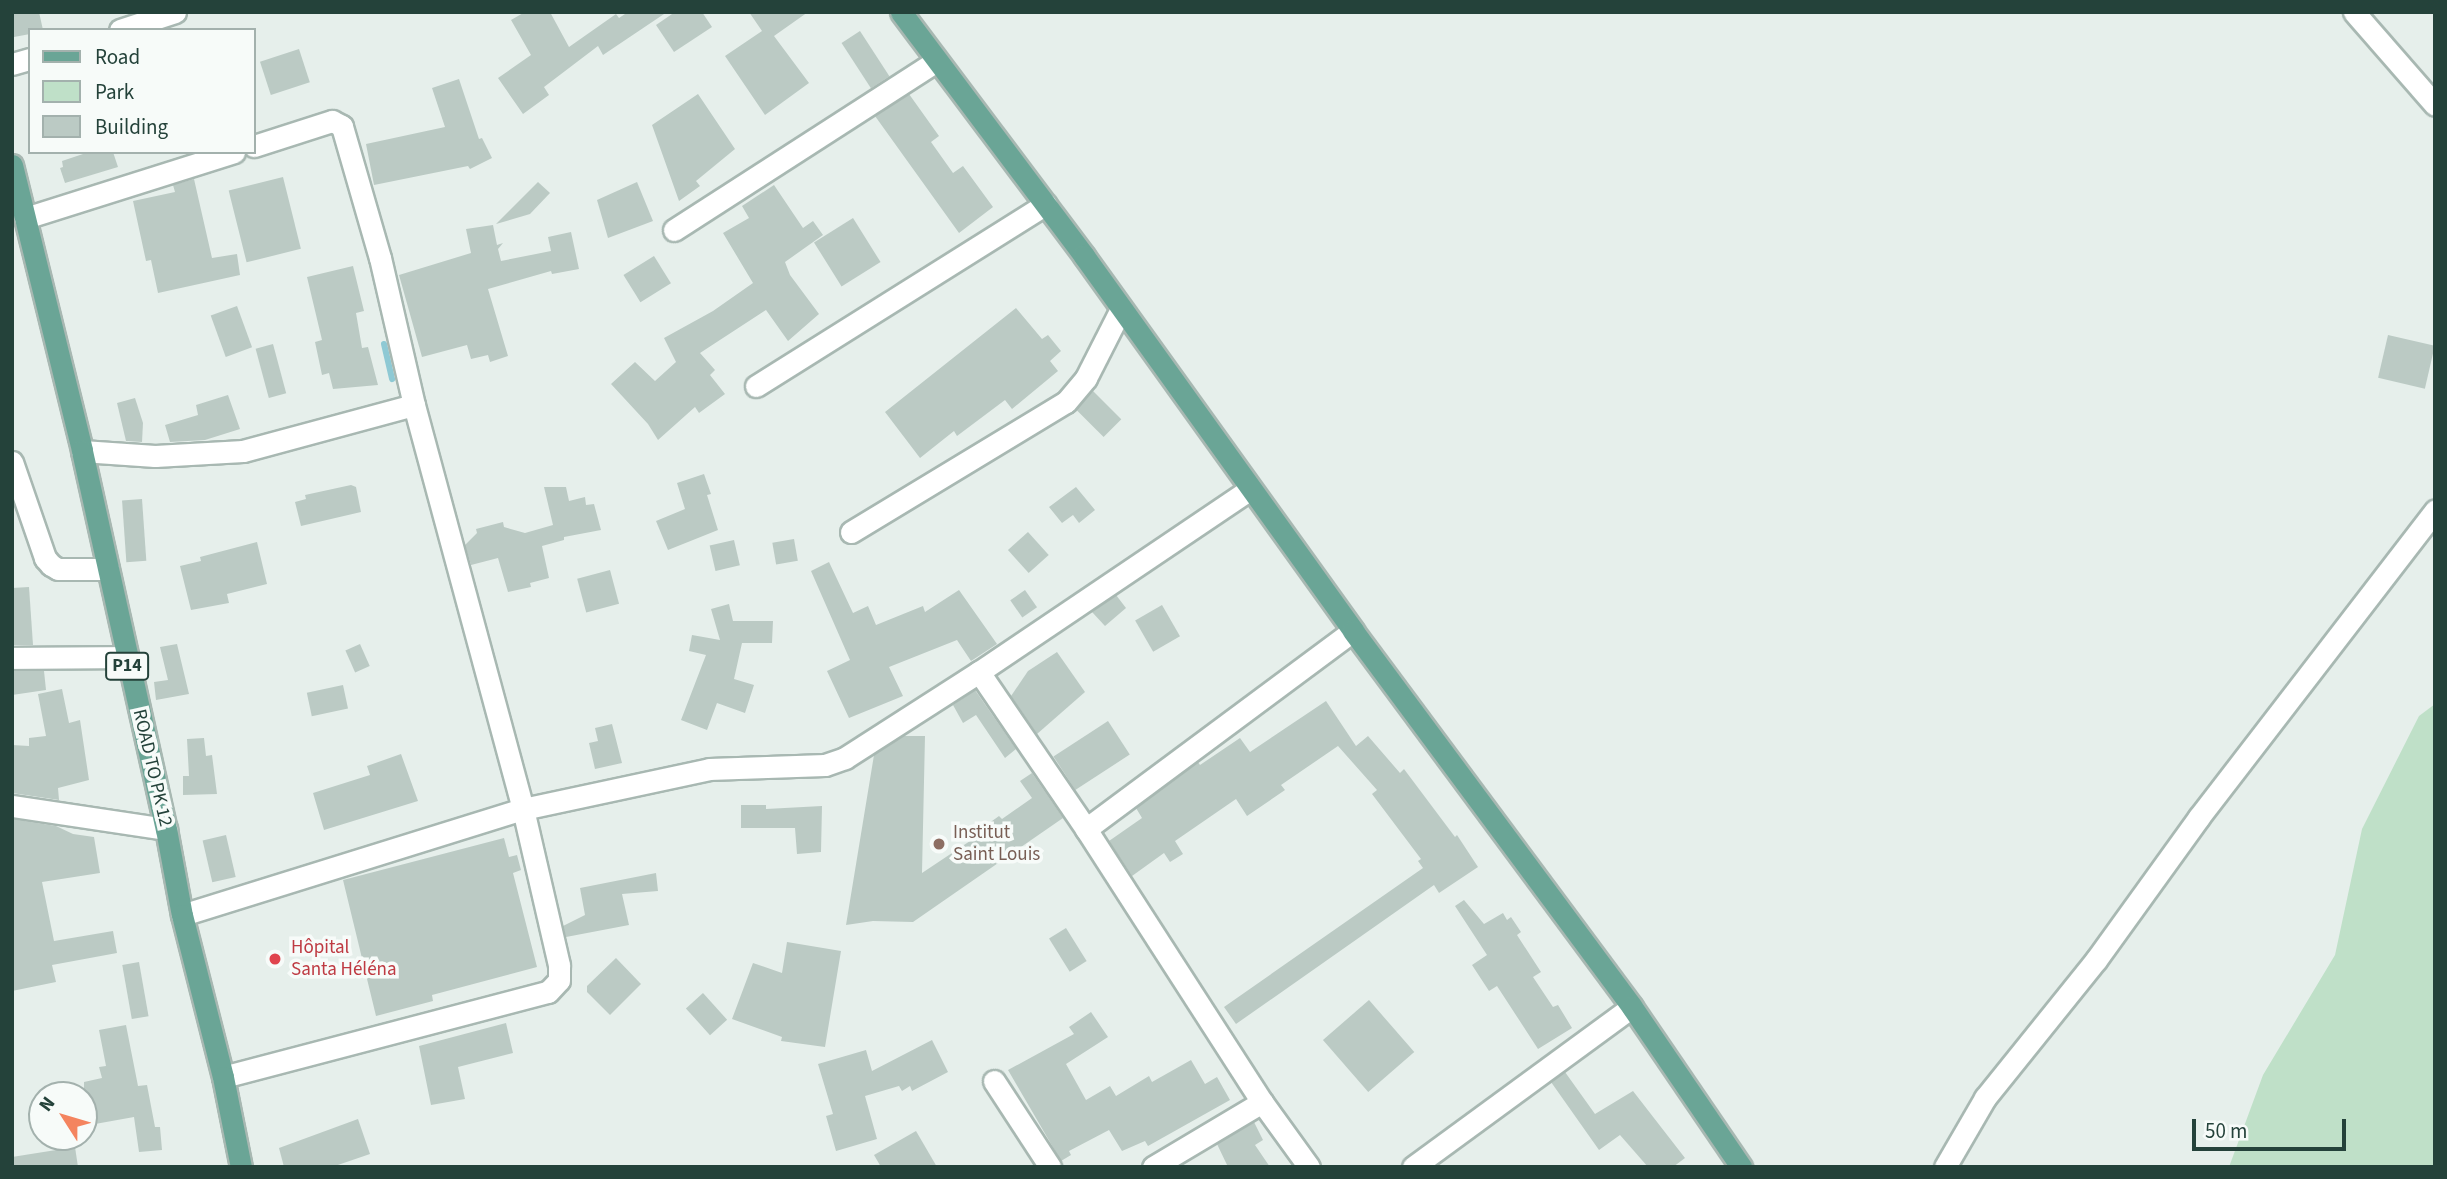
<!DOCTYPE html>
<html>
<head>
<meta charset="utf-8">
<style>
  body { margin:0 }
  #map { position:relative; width:2447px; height:1179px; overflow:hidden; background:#e6efeb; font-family:"Source Sans 3",sans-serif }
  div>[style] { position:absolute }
  .green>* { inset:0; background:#bfe0c8 }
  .stream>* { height:6px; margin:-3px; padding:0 3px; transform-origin:3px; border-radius:3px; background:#8ec9d4 }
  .building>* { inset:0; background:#bbcac4; transform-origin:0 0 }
  .roads { filter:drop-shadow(2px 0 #a8b8b2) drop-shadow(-2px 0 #a8b8b2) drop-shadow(0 2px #a8b8b2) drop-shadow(0 -2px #a8b8b2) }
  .minor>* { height:21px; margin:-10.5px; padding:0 10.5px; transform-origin:10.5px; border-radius:10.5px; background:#fff }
  .major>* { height:21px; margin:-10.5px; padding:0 10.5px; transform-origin:10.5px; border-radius:10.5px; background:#6aa596 }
  .dots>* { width:19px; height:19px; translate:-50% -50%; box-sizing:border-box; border:4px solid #f7fbf9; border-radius:50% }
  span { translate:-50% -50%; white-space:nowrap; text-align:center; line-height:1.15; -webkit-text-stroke:7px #f7fbf9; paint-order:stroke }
  .shield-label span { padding:2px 5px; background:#f7fbf9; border:2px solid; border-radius:5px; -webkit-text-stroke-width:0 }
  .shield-label { font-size:18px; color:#24423a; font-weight:700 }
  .street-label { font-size:19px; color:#24423a }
  .education-label { font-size:19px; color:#785e54 }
  .left { translate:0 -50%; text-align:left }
  .health-label { font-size:19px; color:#be3a42 }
  .frame { position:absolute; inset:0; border:14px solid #24423a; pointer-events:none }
  .legend { position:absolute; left:28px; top:28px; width:228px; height:126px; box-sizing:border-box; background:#f7fbf9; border:2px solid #a3b1ad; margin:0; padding:9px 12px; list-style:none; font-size:21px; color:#24423a }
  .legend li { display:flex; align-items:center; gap:14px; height:35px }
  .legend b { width:35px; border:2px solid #a3b1ad }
  .north { position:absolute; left:28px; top:1081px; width:70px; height:70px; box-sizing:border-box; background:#f7fbf9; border:2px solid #a3b1ad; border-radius:50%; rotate:307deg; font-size:19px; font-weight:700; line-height:28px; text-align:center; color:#24423a }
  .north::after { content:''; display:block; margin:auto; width:24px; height:32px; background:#f4845f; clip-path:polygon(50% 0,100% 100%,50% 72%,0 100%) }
  .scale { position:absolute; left:2192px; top:1119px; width:154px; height:32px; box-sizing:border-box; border:4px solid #24423a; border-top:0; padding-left:9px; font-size:21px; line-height:24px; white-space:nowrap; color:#24423a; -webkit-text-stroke:5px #f7fbf9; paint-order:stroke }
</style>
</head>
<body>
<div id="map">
  <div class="green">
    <div style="clip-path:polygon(2435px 704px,2435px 1167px,2229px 1167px,2263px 1075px,2335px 955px,2362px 829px,2419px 716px)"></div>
  </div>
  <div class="stream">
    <div style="left:384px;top:344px;width:36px;rotate:77deg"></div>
  </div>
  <div class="building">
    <div style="clip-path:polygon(12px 12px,39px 12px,43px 30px,30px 30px,30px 34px,14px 37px)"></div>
    <div style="clip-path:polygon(525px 12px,550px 12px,569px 47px,616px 14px,619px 18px,628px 12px,667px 12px,603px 55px,598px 46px,544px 87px,549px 95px,523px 114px,498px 78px,531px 55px,511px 20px)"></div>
    <div style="clip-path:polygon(675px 12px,702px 12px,712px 27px,674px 52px,656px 25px)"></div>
    <div style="clip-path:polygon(749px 12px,808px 12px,774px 36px,809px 83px,765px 115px,725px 56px,762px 31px)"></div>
    <div style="left:860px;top:31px;width:54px;height:22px;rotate:57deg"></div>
    <div style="left:299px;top:49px;width:35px;height:41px;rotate:72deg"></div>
    <div style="clip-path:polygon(459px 79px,479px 139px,482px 138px,492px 158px,470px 169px,468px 166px,374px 185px,366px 144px,445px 127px,432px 88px)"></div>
    <div style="clip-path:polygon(698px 94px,735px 149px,696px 181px,700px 186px,679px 201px,652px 125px)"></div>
    <div style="clip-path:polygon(909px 94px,939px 136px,931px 142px,953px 173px,963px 166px,993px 207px,959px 233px,875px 116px)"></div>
    <div style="clip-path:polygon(89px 152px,113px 152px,118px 167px,65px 183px,60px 168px,63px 167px,62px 161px)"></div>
    <div style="left:283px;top:177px;width:74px;height:56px;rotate:76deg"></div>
    <div style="clip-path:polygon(194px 179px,212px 258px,237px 254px,240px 275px,158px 293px,151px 260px,146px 261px,133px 201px,175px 192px,173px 185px)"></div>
    <div style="clip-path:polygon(538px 182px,550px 193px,530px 214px,496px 224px)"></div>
    <div style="clip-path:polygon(637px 182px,653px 221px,608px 238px,597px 200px)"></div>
    <div style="clip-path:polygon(774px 185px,803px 228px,813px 221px,823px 235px,785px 262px,790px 275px,819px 314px,788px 341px,766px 310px,700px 353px,715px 370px,710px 375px,725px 394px,699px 413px,695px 407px,658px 440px,648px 424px,611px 384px,635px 362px,655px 381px,676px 362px,664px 338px,713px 311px,753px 283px,723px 233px,749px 218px,742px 206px)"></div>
    <div style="left:853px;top:218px;width:52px;height:46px;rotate:58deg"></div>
    <div style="clip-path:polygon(493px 225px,497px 245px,503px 243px,498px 249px,501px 261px,551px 251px,548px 237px,571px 232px,579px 269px,552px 274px,551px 271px,488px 289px,508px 356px,490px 362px,488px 355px,471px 359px,467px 345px,422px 357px,399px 275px,471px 253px,466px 229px)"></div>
    <div style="left:654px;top:256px;width:32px;height:36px;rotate:58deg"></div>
    <div style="clip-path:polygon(353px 266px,364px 311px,356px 313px,362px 348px,368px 347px,378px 385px,333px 389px,329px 373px,322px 375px,315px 342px,322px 340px,307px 277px)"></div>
    <div style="left:237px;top:306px;width:44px;height:28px;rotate:70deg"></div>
    <div style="clip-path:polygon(1016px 308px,1042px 339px,1048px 335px,1061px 351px,1050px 361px,1058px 371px,1012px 409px,1005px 400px,957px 436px,954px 431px,920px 458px,885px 412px)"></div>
    <div style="left:2388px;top:335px;width:48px;height:44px;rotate:13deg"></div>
    <div style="left:273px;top:344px;width:51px;height:18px;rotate:75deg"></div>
    <div style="left:1093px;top:391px;width:40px;height:25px;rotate:45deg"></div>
    <div style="clip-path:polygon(228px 395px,240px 429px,205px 440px,170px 442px,165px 425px,198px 415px,196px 405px)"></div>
    <div style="clip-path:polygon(135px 398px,143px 423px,142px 442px,126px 441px,117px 403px)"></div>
    <div style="clip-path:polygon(704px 474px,711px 494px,707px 495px,718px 530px,668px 550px,656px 521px,685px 509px,677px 483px)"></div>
    <div style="clip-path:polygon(351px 485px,356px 487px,361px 512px,301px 526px,295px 502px,306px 499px,305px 495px)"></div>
    <div style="clip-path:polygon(544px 487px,566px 487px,569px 501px,585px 497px,586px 505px,594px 504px,601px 530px,564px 537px,564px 540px,542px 546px,549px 578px,530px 583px,531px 587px,508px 592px,498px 558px,471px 565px,465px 545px,477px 533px,476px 529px,503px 522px,504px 527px,525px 533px,553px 525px)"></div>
    <div style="clip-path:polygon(1076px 487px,1095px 510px,1079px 523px,1073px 515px,1062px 523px,1049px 507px)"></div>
    <div style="left:142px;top:499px;width:62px;height:20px;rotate:86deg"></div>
    <div style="left:1028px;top:532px;width:31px;height:27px;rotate:48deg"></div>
    <div style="left:794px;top:539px;width:22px;height:22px;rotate:80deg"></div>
    <div style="left:734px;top:540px;width:26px;height:25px;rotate:77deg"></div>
    <div style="clip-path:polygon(257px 542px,267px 584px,227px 594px,229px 603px,191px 610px,180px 566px,201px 561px,200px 557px)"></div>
    <div style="clip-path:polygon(829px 562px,853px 613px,868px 606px,876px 625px,923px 606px,925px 612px,959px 590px,997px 644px,971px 661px,957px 640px,889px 667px,903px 696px,849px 718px,827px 671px,850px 660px,811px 571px)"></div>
    <div style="left:610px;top:570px;width:35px;height:34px;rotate:75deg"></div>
    <div style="clip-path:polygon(29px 587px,33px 645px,12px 645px,12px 588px)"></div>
    <div style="left:1025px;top:590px;width:21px;height:18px;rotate:55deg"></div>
    <div style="clip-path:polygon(1116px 595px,1126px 608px,1105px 626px,1092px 612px)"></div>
    <div style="clip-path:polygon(729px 604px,733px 621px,773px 621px,772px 643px,742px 643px,734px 679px,754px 685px,745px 713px,717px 703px,707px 730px,681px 720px,706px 655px,689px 651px,692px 635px,720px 640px,711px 609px)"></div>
    <div style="left:1162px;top:605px;width:36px;height:31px;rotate:60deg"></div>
    <div style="clip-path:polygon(177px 644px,189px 694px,156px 700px,154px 682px,168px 680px,160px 647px)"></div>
    <div style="left:360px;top:644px;width:24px;height:16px;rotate:66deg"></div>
    <div style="clip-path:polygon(1057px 652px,1085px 692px,1037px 734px,1011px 696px,1028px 671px)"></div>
    <div style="clip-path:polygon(12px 671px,44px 671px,46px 690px,12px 695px)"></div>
    <div style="left:343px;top:685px;width:24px;height:37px;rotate:78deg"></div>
    <div style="clip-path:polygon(62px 689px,69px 723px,80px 720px,89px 780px,58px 788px,59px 800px,12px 793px,12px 745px,29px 746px,29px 738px,46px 736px,38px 694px)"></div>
    <div style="clip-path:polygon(975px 690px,1016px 749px,1005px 758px,976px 715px,963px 723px,953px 705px)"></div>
    <div style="clip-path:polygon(1326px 701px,1356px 746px,1368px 736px,1400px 773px,1404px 769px,1455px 837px,1457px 835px,1478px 867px,1439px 893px,1434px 885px,1236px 1024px,1224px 1007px,1423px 868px,1418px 861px,1421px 859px,1372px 794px,1377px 790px,1338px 746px,1281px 785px,1285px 790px,1247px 816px,1236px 799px,1175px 841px,1183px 854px,1170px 862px,1164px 853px,1132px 876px,1109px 841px,1142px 818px,1136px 808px,1198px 762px,1200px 765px,1240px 738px,1250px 752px)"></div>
    <div style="left:1108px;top:721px;width:40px;height:65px;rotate:57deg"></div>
    <div style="clip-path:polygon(612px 724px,622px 763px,595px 769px,589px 743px,598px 741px,595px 728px)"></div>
    <div style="clip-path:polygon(903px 736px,925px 736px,922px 873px,976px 837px,974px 834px,999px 816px,1002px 819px,1032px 798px,1020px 781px,1032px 773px,1063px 818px,913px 922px,873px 921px,846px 925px,874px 755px)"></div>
    <div style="clip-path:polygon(204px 738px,206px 756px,212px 755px,217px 794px,183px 795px,183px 776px,189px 776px,187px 739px)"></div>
    <div style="clip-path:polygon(401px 754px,418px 801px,324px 830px,313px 793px,370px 775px,367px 766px)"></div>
    <div style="clip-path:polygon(741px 805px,766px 805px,766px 809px,822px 806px,821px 852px,797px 854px,795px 828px,741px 828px)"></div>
    <div style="clip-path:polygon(12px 819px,56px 826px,73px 834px,94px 837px,100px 873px,42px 882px,54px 941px,113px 931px,117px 953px,52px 965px,56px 982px,12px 991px)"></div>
    <div style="left:226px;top:835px;width:43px;height:24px;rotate:77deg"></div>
    <div style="clip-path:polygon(504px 838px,509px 857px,517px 855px,521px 870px,513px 873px,537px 967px,432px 995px,433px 1001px,376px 1016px,343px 880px)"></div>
    <div style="clip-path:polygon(656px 873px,658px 891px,622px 894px,629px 925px,566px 937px,563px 926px,585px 915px,580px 888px)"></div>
    <div style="clip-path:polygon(1464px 900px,1484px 924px,1503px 913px,1507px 920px,1511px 917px,1521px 932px,1517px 935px,1541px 972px,1533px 977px,1553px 1007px,1558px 1005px,1572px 1028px,1538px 1049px,1497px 986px,1489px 991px,1472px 965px,1487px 955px,1455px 906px)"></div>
    <div style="left:1066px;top:928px;width:39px;height:20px;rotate:58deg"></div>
    <div style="clip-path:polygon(787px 942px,841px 951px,825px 1047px,781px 1041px,782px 1037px,732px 1019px,753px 963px,782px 973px)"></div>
    <div style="clip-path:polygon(616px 958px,641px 984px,610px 1015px,587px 992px,587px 986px)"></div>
    <div style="left:139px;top:962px;width:55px;height:17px;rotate:80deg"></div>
    <div style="left:703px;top:993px;width:36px;height:23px;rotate:48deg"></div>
    <div style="left:1369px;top:1000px;width:69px;height:61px;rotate:49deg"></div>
    <div style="clip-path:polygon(1091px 1012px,1108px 1037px,1066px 1064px,1086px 1100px,1110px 1086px,1116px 1096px,1149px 1076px,1152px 1082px,1191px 1060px,1205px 1084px,1217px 1077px,1230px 1100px,1148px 1146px,1145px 1141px,1122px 1151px,1109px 1130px,1069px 1151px,1071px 1155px,1061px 1161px,1008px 1070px,1074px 1034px,1069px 1027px)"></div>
    <div style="clip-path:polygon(506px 1023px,513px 1053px,458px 1067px,465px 1099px,431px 1105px,419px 1046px)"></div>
    <div style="clip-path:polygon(126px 1025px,138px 1086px,147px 1085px,155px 1127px,160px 1127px,162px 1150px,139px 1152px,134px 1117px,84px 1126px,84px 1082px,102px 1078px,99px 1067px,106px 1066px,99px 1030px)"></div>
    <div style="clip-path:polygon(932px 1040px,948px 1072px,912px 1091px,910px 1086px,902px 1091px,899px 1086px,865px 1096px,877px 1139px,836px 1151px,826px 1116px,833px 1114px,818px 1064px,866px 1050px,872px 1071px)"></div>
    <div style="clip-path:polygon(1565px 1072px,1595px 1114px,1633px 1091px,1685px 1158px,1673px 1167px,1648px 1167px,1620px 1135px,1599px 1150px,1551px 1082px)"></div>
    <div style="clip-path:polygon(358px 1119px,370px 1154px,332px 1167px,284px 1167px,279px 1148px)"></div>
    <div style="clip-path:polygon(1254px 1122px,1263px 1140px,1255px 1145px,1270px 1167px,1228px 1167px,1217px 1144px)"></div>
    <div style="clip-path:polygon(916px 1131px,937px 1167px,881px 1167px,874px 1155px)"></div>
    <div style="clip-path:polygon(75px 1147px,78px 1167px,12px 1167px,12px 1157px)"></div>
  </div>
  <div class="roads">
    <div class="minor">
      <div style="left:2354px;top:12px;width:123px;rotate:48.9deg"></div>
      <div style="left:120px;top:30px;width:58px;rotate:-18.1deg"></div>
      <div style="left:12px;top:64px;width:19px;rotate:-16deg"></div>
      <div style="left:25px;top:218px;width:219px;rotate:-17.5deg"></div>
      <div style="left:674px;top:230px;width:312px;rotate:-32.8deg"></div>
      <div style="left:756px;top:386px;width:342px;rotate:-32.1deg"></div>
      <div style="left:82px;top:451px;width:73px;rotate:3.9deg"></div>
      <div style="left:155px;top:456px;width:88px;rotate:-3.3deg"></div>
      <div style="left:243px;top:451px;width:177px;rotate:-15.1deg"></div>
      <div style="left:12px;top:462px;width:102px;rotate:71deg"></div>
      <div style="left:45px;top:558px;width:9px;rotate:49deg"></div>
      <div style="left:51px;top:565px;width:8px;rotate:30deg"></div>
      <div style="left:58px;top:569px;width:50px"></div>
      <div style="left:851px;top:532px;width:251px;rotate:-31.2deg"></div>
      <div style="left:1066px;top:402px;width:31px;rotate:-50deg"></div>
      <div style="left:1086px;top:378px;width:77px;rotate:-63.1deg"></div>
      <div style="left:12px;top:658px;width:113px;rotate:-0.5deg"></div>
      <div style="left:979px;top:672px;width:190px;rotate:55.7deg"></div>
      <div style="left:1086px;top:829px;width:325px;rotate:57.2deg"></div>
      <div style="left:1262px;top:1102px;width:80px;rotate:54.1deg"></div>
      <div style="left:12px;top:806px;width:156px;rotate:8.5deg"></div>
      <div style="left:1086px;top:829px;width:332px;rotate:-36.6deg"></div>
      <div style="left:182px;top:915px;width:357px;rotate:-17.3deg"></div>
      <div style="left:523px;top:809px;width:190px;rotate:-12.1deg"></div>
      <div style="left:709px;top:769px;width:116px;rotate:-2deg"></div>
      <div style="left:825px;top:765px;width:21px;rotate:-19deg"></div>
      <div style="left:845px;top:758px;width:159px;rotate:-32.7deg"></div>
      <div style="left:979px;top:672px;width:327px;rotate:-34deg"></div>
      <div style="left:223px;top:1077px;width:336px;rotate:-14.7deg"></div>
      <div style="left:548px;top:992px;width:16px;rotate:-47deg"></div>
      <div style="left:559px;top:980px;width:15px;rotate:-90deg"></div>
      <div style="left:559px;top:965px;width:160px;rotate:-103deg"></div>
      <div style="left:523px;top:809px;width:418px;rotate:-105.1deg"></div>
      <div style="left:414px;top:405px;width:151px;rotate:-103deg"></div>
      <div style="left:380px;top:258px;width:137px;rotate:-106.1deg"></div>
      <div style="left:342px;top:126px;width:11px;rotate:-153deg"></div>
      <div style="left:332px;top:121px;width:82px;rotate:162.2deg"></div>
      <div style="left:994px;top:1081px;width:103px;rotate:56.9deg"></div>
      <div style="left:1153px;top:1167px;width:127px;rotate:-30.8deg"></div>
      <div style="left:1413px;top:1167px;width:271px;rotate:-36.2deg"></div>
      <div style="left:1945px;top:1167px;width:80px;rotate:-59.9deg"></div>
      <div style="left:1985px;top:1098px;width:177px;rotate:-51.2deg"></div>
      <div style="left:2096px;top:960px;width:176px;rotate:-54.2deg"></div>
      <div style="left:2199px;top:817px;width:387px;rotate:-52.4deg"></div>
    </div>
    <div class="major">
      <div style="left:901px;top:12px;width:305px;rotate:53.1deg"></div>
      <div style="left:1084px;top:256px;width:462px;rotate:54.3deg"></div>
      <div style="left:1353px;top:631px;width:468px;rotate:53.4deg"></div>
      <div style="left:1632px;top:1007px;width:194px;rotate:55.7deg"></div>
      <div style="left:12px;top:165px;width:294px;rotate:76.2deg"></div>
      <div style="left:82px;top:451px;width:387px;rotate:77.5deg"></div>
      <div style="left:166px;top:829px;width:87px;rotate:79.5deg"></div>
      <div style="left:182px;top:915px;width:167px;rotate:75.8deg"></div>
      <div style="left:223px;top:1077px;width:92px;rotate:78.7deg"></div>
    </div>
  </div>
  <div class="dots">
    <div style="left:939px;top:844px;background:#8d6e63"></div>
    <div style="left:275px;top:959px;background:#e0444e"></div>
  </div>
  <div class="shield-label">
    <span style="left:127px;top:666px">P14</span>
  </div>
  <div class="street-label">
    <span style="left:152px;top:768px;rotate:77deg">ROAD TO PK 12</span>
  </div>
  <div class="education-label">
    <span class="left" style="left:953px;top:844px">Institut<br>Saint Louis</span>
  </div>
  <div class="health-label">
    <span class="left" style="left:291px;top:959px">Hôpital<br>Santa Héléna</span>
  </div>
  <div class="frame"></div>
  <ul class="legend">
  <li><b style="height:9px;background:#6aa596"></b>Road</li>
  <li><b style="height:19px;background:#bfe0c8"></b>Park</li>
  <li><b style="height:19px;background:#bbcac4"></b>Building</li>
  </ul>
  <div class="north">N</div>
  <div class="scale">50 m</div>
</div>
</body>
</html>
